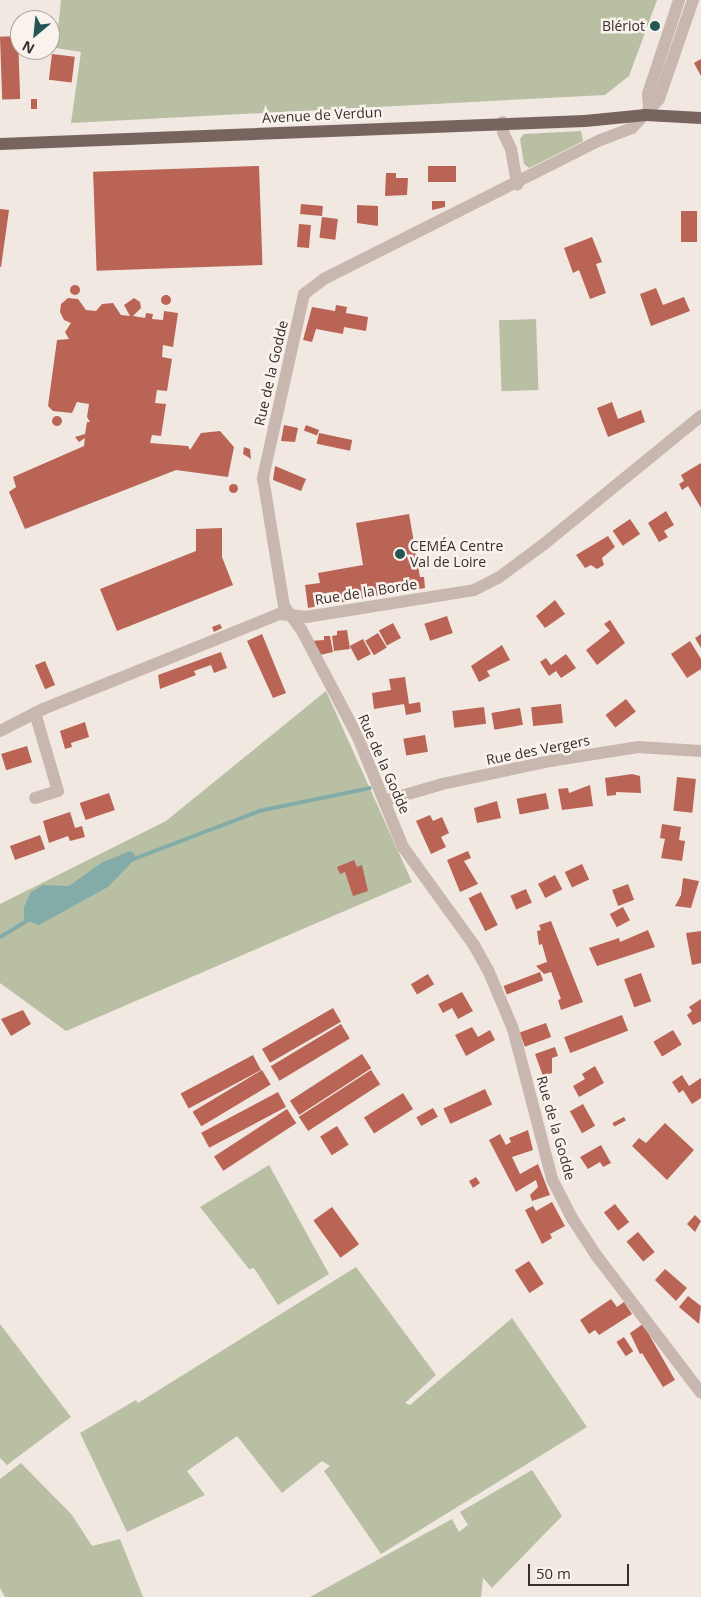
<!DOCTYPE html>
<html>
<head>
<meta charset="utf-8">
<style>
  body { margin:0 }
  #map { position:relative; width:701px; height:1597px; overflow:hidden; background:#f1e8e1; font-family:"Open Sans",sans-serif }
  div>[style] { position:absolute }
  .green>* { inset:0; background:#b8bfa2; transform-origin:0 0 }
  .water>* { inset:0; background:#83aca9 }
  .stream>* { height:4px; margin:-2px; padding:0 2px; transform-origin:2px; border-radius:2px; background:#83aca9 }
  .building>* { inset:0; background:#ba6456; transform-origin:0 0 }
  .round { border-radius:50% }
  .minor>* { height:12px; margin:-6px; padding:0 6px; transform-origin:6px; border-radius:6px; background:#c8b7ae }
  .major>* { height:12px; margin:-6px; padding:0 6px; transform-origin:6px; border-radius:6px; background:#78645e }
  .dots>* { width:14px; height:14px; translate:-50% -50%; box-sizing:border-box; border:2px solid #f9f2ed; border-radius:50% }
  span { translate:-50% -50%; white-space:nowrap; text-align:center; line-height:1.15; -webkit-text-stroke:5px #f9f2ed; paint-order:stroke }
  .poi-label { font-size:14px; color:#382e2b }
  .right { translate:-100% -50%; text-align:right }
  .left { translate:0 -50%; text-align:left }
  .street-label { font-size:14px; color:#382e2b }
  .north { position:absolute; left:10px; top:10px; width:50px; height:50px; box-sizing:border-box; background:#f9f2ed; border:1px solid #aca49f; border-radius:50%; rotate:208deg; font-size:14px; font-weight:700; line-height:20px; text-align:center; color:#382e2b }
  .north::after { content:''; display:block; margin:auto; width:18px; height:22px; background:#255654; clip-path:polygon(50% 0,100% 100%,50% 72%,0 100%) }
  .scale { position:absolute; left:528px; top:1564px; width:101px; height:22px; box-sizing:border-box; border:2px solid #382e2b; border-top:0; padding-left:6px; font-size:15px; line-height:18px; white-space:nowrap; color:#382e2b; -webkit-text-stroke:4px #f9f2ed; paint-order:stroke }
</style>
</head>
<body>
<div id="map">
  <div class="green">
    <div style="clip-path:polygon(61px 0,657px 0,629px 76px,605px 95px,71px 123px,81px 52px,56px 48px)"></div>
    <div style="clip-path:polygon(581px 131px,583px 141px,529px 168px,524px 164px,520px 139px,524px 134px)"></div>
    <div style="left:536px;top:319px;width:71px;height:37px;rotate:88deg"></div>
    <div style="clip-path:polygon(326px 691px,412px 882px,66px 1031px,0 983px,0 904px,166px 821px)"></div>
    <div style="clip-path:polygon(269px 1165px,329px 1274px,278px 1305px,254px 1268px,249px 1269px,200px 1207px)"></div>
    <div style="clip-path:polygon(356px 1267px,436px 1375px,405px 1403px,410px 1405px,512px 1318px,587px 1427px,381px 1554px,324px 1471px,330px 1466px,322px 1461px,282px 1493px,237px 1436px,187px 1471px,205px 1495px,127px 1532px,80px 1433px,136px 1400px,138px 1403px)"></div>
    <div style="clip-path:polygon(0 1324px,71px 1417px,7px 1465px,0 1458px)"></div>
    <div style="clip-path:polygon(21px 1463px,72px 1515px,92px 1546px,120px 1539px,143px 1597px,5px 1597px,0 1588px,0 1479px)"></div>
    <div style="clip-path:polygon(532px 1470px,562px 1516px,492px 1588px,483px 1578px,481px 1597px,310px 1597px,452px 1519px,459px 1532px,468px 1525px,460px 1512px)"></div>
  </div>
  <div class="water">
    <div style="clip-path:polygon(130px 851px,135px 854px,134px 860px,108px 887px,39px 925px,24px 920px,24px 907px,31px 892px,43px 885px,69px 886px,101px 863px)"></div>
  </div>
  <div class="stream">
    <div style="left:131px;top:860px;width:137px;rotate:-20.9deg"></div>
    <div style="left:259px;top:811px;width:113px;rotate:-11.7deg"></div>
    <div style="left:0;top:937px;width:35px;rotate:-31deg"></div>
  </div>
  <div class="building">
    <div style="left:18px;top:36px;width:63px;height:18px;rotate:88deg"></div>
    <div style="left:52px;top:54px;width:23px;height:26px;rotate:7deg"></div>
    <div style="clip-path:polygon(701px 59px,701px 76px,694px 63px)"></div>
    <div style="left:31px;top:99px;width:6px;height:10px"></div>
    <div style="left:259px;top:166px;width:99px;height:166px;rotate:88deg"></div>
    <div style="left:456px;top:166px;width:16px;height:28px;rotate:90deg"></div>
    <div style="clip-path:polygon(386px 173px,396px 173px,396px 178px,408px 178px,407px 195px,385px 196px)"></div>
    <div style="clip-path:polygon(432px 201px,445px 201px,445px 207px,432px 210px)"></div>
    <div style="left:301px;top:204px;width:22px;height:10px;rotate:5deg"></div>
    <div style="clip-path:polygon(357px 205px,378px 206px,378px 226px,357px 223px)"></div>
    <div style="clip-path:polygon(0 209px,9px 210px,1px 267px,0 267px)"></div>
    <div style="left:681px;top:211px;width:16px;height:31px"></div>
    <div style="left:322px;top:217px;width:16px;height:21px;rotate:7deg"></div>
    <div style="left:299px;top:224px;width:12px;height:23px;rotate:5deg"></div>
    <div style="clip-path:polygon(592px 237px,602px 262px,596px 264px,606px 293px,590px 299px,579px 270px,573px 273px,564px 248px)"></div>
    <div class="round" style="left:70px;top:285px;width:10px;height:10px"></div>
    <div style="clip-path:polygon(656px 288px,663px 305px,684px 297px,690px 311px,651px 326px,640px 294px)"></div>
    <div class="round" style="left:161px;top:295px;width:10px;height:10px"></div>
    <div style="clip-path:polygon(68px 298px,78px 299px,86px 310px,96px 311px,102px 304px,113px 303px,121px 315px,130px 316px,124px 305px,134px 298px,140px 302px,141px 308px,133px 316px,145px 318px,146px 313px,153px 314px,152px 319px,163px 320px,164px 311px,178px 313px,173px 347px,163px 345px,162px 357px,172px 359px,167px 391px,157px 390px,155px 403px,166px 404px,161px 436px,152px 435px,150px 443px,188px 446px,190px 450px,201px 433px,220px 431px,234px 447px,228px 477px,176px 470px,25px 529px,9px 492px,16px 487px,13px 477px,84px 446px,85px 438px,79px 442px,75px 437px,85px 434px,87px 422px,90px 422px,87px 417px,89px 404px,77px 402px,72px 413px,53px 411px,48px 406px,57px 340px,69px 339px,65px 332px,71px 323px,64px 320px,60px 312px,61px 304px)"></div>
    <div style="clip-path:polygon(336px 305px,347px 307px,346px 313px,368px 317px,366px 331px,344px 327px,343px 334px,316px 329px,312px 342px,303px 340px,312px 307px,335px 311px)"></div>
    <div style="clip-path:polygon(612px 402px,618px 419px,641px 410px,645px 422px,608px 437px,597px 408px)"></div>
    <div class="round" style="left:52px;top:416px;width:10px;height:10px"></div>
    <div style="clip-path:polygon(284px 425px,298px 428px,295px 442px,281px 441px)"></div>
    <div style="left:306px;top:425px;width:14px;height:6px;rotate:21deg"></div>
    <div style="left:319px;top:433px;width:34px;height:11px;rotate:12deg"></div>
    <div style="clip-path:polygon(244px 447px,250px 449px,251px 459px,243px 454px)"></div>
    <div style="clip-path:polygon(701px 463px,701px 508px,688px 486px,682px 490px,679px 484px,684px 481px,681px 475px)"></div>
    <div style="clip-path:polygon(275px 466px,306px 479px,301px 491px,273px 480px)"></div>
    <div class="round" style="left:228.5px;top:483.5px;width:9px;height:9px"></div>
    <div style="clip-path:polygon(666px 511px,674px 525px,664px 531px,668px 537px,659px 542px,648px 523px)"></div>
    <div style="clip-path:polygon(409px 514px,420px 577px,424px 577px,425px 588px,308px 608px,305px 585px,320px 583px,318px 573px,363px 565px,356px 523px)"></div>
    <div style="left:630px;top:519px;width:18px;height:21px;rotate:56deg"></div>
    <div style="clip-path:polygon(222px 528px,222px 557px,233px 585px,117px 631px,100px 589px,196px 551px,196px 529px)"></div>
    <div style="clip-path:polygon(608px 536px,615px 547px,602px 558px,604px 565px,597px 569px,591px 565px,585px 568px,576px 555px)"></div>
    <div style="clip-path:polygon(555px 600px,565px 614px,545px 628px,536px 616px)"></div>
    <div style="left:447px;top:616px;width:18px;height:24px;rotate:71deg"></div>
    <div style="clip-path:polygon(610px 620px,625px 643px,597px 665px,586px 650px,610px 631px,604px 624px)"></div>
    <div style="left:393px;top:623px;width:17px;height:16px;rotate:62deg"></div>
    <div style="clip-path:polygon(220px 624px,222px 628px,214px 632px,212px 627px)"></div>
    <div style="clip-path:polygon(347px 630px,350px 649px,334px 651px,332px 636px,337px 635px,337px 631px)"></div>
    <div style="left:378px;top:633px;width:17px;height:15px;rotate:59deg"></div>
    <div style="clip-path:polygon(262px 634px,286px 693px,273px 698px,247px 641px)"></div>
    <div style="clip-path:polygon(701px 634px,701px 648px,695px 638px)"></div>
    <div style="clip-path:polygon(324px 636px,330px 636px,333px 652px,320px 655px,311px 641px,324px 640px)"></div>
    <div style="left:363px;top:639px;width:17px;height:15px;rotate:62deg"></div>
    <div style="clip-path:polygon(690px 641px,701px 659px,701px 669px,687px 678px,671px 654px)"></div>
    <div style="clip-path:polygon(502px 645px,510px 660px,487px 671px,490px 676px,479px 682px,471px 666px)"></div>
    <div style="clip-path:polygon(221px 652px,227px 668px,214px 673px,211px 665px,194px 671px,196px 675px,160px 689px,158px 675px)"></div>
    <div style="clip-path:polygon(566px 654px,576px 668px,561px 678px,556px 671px,549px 676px,540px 662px,546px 658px,551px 665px)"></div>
    <div style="left:45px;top:661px;width:26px;height:11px;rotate:67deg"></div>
    <div style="clip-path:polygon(405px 677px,409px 704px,420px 702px,421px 712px,406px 715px,404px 704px,374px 709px,372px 693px,391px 690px,389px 679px)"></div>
    <div style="left:626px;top:699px;width:16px;height:26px;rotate:52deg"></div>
    <div style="left:561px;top:704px;width:19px;height:30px;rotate:84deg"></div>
    <div style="left:484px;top:707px;width:17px;height:32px;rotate:83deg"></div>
    <div style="left:520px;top:708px;width:17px;height:29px;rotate:80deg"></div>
    <div style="clip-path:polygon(85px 722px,89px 737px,71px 743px,72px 747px,65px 749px,60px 731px)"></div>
    <div style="left:425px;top:735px;width:17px;height:22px;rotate:80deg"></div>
    <div style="left:27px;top:746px;width:17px;height:27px;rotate:73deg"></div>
    <div style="clip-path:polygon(632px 774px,640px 776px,641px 793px,616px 792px,616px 795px,607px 796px,605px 778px)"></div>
    <div style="left:677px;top:777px;width:19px;height:34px;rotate:6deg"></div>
    <div style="clip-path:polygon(590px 785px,593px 806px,562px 810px,558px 789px,568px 788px,569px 793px)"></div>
    <div style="left:109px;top:793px;width:18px;height:31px;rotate:71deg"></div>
    <div style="left:546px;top:793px;width:16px;height:30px;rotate:79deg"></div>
    <div style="clip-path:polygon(497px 801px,501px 818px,477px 823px,474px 808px)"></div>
    <div style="clip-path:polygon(70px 812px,75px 828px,82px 826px,85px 837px,70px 841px,68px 836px,49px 843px,43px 821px)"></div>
    <div style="clip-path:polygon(430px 815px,433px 821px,442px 817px,449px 833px,441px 837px,446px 847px,431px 854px,416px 821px)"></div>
    <div style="clip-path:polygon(662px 824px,681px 827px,679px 840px,685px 841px,682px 861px,661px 858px,665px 839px,660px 838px)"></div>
    <div style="left:40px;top:835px;width:15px;height:32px;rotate:70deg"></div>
    <div style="clip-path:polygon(468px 851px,471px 858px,464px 861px,478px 884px,460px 892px,447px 860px)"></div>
    <div style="clip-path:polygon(354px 860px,357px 867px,362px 865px,368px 891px,353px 896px,345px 872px,340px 874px,337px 867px)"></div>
    <div style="left:582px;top:864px;width:17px;height:19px;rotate:65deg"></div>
    <div style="left:555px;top:875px;width:16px;height:19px;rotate:63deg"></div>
    <div style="clip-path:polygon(683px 878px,699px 881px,691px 908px,675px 906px,681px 895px)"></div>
    <div style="left:628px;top:884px;width:17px;height:17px;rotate:69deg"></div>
    <div style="left:526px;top:889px;width:15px;height:17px;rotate:67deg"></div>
    <div style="left:481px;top:892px;width:37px;height:14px;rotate:63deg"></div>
    <div style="left:623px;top:907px;width:15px;height:15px;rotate:62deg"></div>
    <div style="clip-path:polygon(551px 921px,583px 1002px,561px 1010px,558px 1000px,561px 999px,551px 972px,544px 974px,536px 966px,547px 962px,542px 944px,539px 945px,537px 931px,541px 930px,539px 925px)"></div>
    <div style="clip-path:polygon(648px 930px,655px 947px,597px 966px,589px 948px,619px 938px,620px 942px)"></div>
    <div style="clip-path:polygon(701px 931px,701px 963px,692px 965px,686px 933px)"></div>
    <div style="left:540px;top:972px;width:9px;height:39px;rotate:69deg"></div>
    <div style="left:641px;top:973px;width:30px;height:18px;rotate:70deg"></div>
    <div style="left:428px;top:974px;width:12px;height:20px;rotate:59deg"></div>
    <div style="clip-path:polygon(462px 992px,473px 1011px,458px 1019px,452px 1008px,443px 1013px,438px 1004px)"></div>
    <div style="clip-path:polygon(701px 999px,701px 1021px,693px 1025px,687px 1015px,692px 1011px,689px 1007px)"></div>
    <div style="left:333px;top:1008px;width:16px;height:82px;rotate:60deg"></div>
    <div style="clip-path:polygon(23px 1010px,31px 1024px,11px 1036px,1px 1019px)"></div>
    <div style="left:622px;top:1015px;width:17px;height:62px;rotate:69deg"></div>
    <div style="left:546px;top:1023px;width:15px;height:28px;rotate:70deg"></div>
    <div style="left:341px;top:1024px;width:17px;height:82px;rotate:59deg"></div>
    <div style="clip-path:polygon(472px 1027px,478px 1037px,490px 1030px,495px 1040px,466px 1056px,455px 1035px)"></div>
    <div style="left:673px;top:1030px;width:17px;height:23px;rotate:59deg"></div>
    <div style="clip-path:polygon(555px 1047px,558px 1056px,552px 1058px,552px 1073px,543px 1076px,535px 1054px)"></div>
    <div style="left:362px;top:1054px;width:17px;height:86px;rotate:57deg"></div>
    <div style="left:253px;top:1055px;width:17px;height:82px;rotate:62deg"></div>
    <div style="clip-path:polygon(595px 1066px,604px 1083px,579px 1097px,573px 1086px,585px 1079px,582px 1074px)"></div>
    <div style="left:262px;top:1070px;width:17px;height:81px;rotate:59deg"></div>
    <div style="left:371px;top:1070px;width:17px;height:86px;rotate:57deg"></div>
    <div style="clip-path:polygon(682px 1075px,689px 1086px,701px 1078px,701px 1098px,692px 1104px,683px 1090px,679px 1093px,672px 1082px)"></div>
    <div style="left:485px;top:1089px;width:17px;height:46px;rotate:65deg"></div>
    <div style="left:278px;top:1092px;width:17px;height:87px;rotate:62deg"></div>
    <div style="left:403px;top:1093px;width:19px;height:46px;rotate:58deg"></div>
    <div style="left:583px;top:1104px;width:25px;height:15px;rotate:61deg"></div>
    <div style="left:433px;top:1108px;width:10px;height:19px;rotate:61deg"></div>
    <div style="left:287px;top:1109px;width:17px;height:87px;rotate:57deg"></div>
    <div style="left:624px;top:1117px;width:4px;height:13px;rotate:63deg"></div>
    <div style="clip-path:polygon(665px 1123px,694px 1150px,667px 1180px,632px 1146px,639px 1138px,646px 1143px)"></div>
    <div style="left:337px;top:1126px;width:22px;height:20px;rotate:58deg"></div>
    <div style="clip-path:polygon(528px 1130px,533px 1150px,512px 1157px,520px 1174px,538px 1164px,550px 1195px,532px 1201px,530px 1195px,538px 1187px,536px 1180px,516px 1192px,489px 1140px,500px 1134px,506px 1145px,511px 1142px,509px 1138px)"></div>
    <div style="clip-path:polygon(601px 1145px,611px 1163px,603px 1167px,600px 1162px,588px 1169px,580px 1157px)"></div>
    <div style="clip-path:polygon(476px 1177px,480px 1183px,473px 1188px,469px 1181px)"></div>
    <div style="clip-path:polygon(552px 1202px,565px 1226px,550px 1234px,552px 1238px,542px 1244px,525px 1210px,533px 1206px,536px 1211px)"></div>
    <div style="left:615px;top:1204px;width:23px;height:14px;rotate:52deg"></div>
    <div style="left:332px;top:1207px;width:46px;height:23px;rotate:54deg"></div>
    <div style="clip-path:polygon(695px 1215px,701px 1221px,695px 1232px,687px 1224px)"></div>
    <div style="left:638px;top:1232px;width:26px;height:15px;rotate:50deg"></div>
    <div style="left:529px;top:1261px;width:27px;height:17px;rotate:57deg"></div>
    <div style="clip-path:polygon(665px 1269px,687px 1288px,676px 1301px,655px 1280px)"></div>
    <div style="clip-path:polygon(688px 1296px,701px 1306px,699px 1324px,679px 1307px)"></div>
    <div style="clip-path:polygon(611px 1299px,617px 1307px,624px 1302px,632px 1314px,599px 1335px,595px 1330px,589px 1334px,580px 1320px)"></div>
    <div style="clip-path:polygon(643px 1324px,675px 1380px,663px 1387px,642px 1353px,640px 1354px,630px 1333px)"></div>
    <div style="left:624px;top:1337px;width:17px;height:9px;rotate:57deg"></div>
  </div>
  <div class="minor">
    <div style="left:693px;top:0;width:105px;rotate:109deg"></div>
    <div style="left:659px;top:99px;width:40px;rotate:133deg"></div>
    <div style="left:632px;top:128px;width:34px;rotate:159deg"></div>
    <div style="left:600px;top:140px;width:309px;rotate:153.3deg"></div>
    <div style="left:324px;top:279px;width:25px;rotate:143deg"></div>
    <div style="left:304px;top:294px;width:189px;rotate:102.6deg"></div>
    <div style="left:263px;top:478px;width:130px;rotate:80.7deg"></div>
    <div style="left:284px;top:606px;width:29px;rotate:54deg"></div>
    <div style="left:301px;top:629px;width:120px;rotate:62.2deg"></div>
    <div style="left:357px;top:735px;width:121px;rotate:67.7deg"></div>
    <div style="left:403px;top:847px;width:121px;rotate:54.1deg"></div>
    <div style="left:474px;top:945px;width:29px;rotate:61deg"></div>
    <div style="left:488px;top:970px;width:64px;rotate:67deg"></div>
    <div style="left:513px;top:1029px;width:155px;rotate:75.4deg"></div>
    <div style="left:552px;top:1179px;width:44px;rotate:62.9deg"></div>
    <div style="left:572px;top:1218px;width:44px;rotate:57deg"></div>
    <div style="left:596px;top:1255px;width:173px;rotate:52.7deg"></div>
    <div style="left:649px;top:108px;width:14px;rotate:-94deg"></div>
    <div style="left:648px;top:94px;width:99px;rotate:-71.7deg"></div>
    <div style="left:503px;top:122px;width:10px;rotate:90deg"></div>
    <div style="left:503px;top:132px;width:19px;rotate:65deg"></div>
    <div style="left:511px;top:149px;width:36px;rotate:80deg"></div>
    <div style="left:35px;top:713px;width:81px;rotate:73.6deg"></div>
    <div style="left:58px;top:791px;width:24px;rotate:163deg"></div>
    <div style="left:0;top:731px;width:48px;rotate:-27.1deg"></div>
    <div style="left:43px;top:709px;width:254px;rotate:-21.9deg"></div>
    <div style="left:279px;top:614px;width:27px;rotate:6deg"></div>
    <div style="left:306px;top:617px;width:170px;rotate:-9.1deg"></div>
    <div style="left:474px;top:590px;width:27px;rotate:-27deg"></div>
    <div style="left:498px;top:578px;width:57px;rotate:-36.5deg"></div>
    <div style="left:544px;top:544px;width:203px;rotate:-39.2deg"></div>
    <div style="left:384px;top:801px;width:60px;rotate:-16.3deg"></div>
    <div style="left:442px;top:784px;width:110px;rotate:-12deg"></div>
    <div style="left:550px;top:761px;width:89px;rotate:-9deg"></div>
    <div style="left:638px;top:747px;width:63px;rotate:3.6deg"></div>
  </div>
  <div class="major">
    <div style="left:0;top:144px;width:585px;rotate:-2.25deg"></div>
    <div style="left:585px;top:121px;width:61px;rotate:-5.6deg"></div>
    <div style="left:646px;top:115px;width:55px;rotate:3.1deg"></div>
  </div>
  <div class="dots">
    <div style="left:655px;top:26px;background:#255654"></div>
    <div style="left:400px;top:554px;background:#255654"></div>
  </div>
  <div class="poi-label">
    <span class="right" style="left:645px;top:26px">Blériot</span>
    <span class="left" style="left:410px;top:554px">CEMÉA Centre<br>Val de Loire</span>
  </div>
  <div class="street-label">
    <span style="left:322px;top:115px;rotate:-3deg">Avenue de Verdun</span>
    <span style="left:271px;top:373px;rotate:-77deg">Rue de la Godde</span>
    <span style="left:366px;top:592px;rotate:-9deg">Rue de la Borde</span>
    <span style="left:538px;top:750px;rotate:-11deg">Rue des Vergers</span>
    <span style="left:384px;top:764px;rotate:66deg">Rue de la Godde</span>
    <span style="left:556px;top:1128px;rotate:74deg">Rue de la Godde</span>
  </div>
  <div class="north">N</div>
  <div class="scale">50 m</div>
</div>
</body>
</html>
